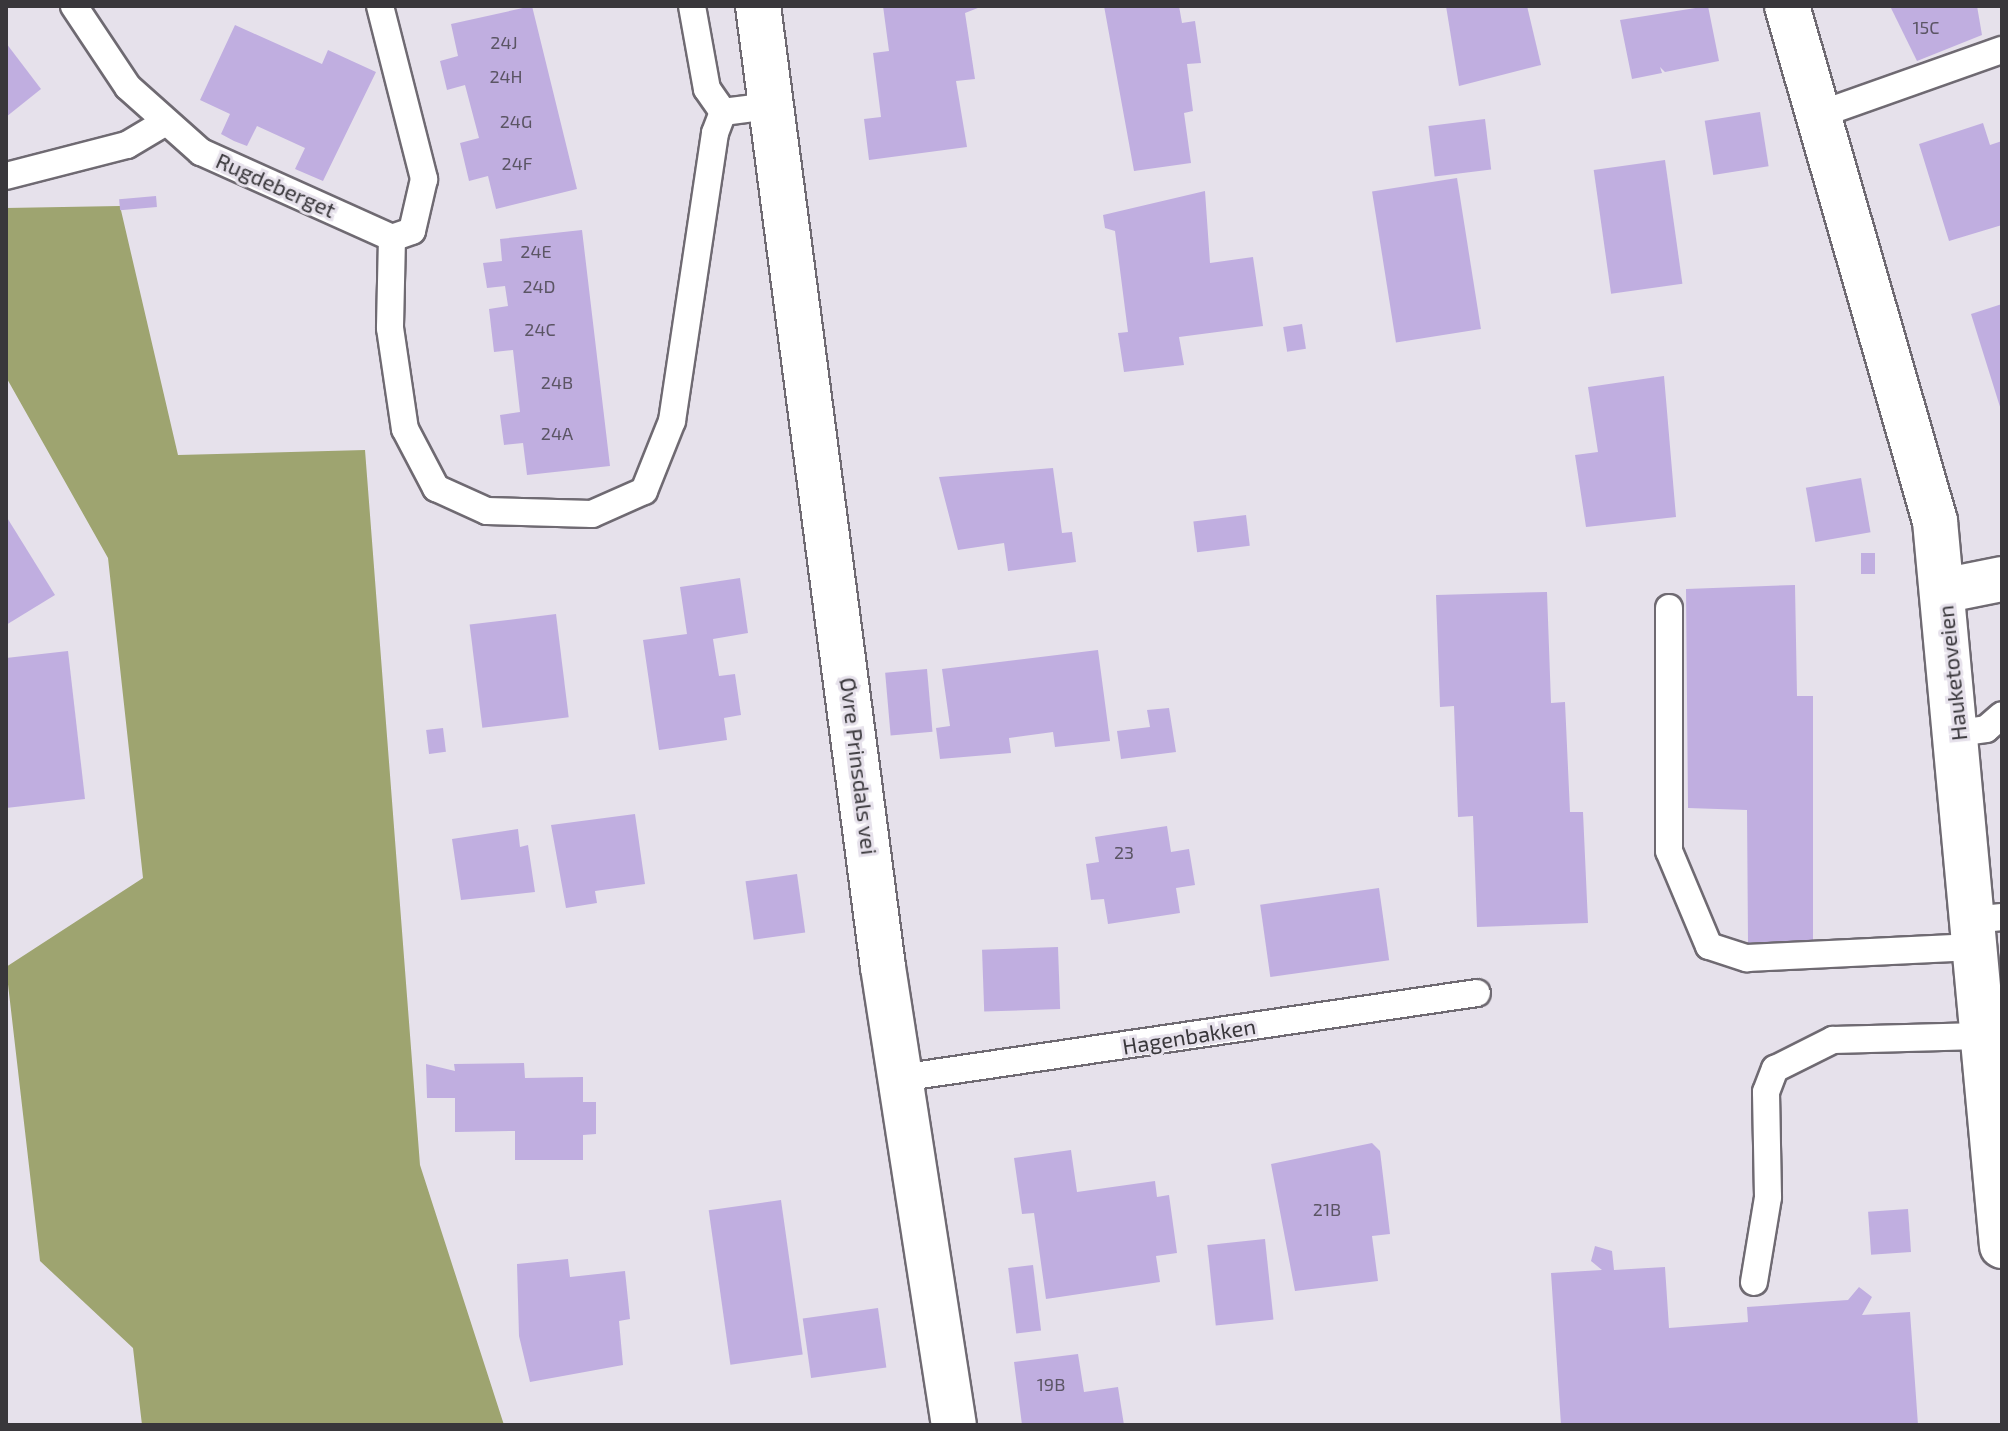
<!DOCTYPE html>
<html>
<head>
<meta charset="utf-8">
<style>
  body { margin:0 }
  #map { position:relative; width:2008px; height:1431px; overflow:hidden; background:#e6e1eb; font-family:"Exo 2",sans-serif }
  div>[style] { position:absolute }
  .forest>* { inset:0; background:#9ea470 }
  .building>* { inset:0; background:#c0aee0; transform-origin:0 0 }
  .roads { filter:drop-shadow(2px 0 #6f6a72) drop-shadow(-2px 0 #6f6a72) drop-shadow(0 2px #6f6a72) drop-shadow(0 -2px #6f6a72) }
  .lane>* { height:26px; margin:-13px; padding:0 13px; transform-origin:13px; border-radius:13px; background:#fff }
  .street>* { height:44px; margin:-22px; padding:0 22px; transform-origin:22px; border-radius:22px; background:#fff }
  span { translate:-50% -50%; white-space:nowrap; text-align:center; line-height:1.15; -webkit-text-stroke:6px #e6e1eb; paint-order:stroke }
  .number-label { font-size:18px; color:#5b5564 }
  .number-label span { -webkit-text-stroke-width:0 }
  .street-label { font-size:22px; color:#39373b }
  .frame { position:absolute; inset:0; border:8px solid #39373b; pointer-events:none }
</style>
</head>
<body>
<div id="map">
  <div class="forest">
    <div style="clip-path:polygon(120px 206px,178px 455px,365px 450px,420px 1165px,504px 1425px,142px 1425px,133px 1348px,40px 1261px,6px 967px,143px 878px,108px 558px,6px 377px,6px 208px)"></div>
  </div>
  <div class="building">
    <div style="clip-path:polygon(532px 6px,577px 189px,496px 209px,488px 176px,469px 181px,460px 143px,479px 138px,465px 85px,447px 90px,440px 61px,458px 56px,451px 24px)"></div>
    <div style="clip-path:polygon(883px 6px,983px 6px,965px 13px,975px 79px,956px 81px,967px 147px,869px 160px,864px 119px,881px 117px,873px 53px,889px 51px)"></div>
    <div style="clip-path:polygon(1104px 6px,1179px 6px,1182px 23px,1195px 21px,1201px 63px,1187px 64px,1193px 111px,1184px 113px,1191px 163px,1134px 171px)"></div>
    <div style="clip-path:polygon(1446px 6px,1527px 6px,1541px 65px,1459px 86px)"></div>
    <div style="clip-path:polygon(1708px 6px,1719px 61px,1665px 72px,1660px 67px,1662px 73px,1632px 79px,1620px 20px)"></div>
    <div style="clip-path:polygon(1890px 6px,1977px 6px,1982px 35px,1917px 61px)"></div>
    <div style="clip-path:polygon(235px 25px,322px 64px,328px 50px,376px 72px,323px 181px,295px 169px,305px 148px,257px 126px,247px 146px,234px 141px,221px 134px,230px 114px,200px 100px)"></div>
    <div style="clip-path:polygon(6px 43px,41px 89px,6px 117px)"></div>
    <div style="left:1760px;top:112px;width:55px;height:56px;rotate:81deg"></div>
    <div style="left:1485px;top:119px;width:51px;height:57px;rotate:83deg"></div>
    <div style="clip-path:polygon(1983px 123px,1990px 145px,2002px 141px,2002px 225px,1949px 241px,1919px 144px)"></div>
    <div style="left:1665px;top:160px;width:125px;height:72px;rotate:82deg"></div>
    <div style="left:1457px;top:178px;width:153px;height:86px;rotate:81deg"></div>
    <div style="clip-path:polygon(1205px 191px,1210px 263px,1253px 257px,1263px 326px,1179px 337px,1184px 365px,1124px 372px,1118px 333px,1128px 332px,1115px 231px,1105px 228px,1103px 215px)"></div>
    <div style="left:156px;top:196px;width:11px;height:37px;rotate:85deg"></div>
    <div style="clip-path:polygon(582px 230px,610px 466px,527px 475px,523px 443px,504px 445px,500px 415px,520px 412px,513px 350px,494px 352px,489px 309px,508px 306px,505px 286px,487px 288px,483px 263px,502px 261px,500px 239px)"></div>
    <div style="clip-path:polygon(2002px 304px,2002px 410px,2001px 410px,1971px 314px)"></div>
    <div style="left:1302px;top:324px;width:25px;height:19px;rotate:81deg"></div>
    <div style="clip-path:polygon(1664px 376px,1676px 517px,1586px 527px,1575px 455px,1598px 452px,1588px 387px)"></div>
    <div style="clip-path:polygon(1053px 468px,1062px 533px,1072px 532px,1076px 562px,1008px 571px,1004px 543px,958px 550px,939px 477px)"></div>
    <div style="left:1861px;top:478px;width:55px;height:56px;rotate:80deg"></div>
    <div style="left:1246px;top:515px;width:31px;height:53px;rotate:83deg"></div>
    <div style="clip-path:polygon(6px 516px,55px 595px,6px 625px)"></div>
    <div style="left:1861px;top:553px;width:14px;height:21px"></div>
    <div style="clip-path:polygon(740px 578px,748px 633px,713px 639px,719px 676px,735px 674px,741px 715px,724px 718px,727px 740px,659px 750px,643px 640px,687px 634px,680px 587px)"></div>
    <div style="clip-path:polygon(1795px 585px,1797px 696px,1813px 696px,1813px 940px,1748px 943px,1747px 810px,1688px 808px,1686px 589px)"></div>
    <div style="clip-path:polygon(1547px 592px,1551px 703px,1565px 702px,1570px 812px,1583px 812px,1588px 923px,1477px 927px,1473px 816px,1458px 817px,1454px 706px,1440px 707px,1436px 595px)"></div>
    <div style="left:556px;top:614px;width:104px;height:87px;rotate:83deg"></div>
    <div style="clip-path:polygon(1098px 650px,1110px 741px,1055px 747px,1053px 732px,1009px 738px,1011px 753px,940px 759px,936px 728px,950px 726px,942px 669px)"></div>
    <div style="clip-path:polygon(68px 651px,85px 799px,6px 808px,6px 658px)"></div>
    <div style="left:927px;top:669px;width:63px;height:42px;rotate:85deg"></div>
    <div style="clip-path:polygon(1169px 708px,1176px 752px,1121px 759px,1117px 731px,1150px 727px,1147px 710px)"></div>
    <div style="left:443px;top:728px;width:24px;height:17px;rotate:83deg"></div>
    <div style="clip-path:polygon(635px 814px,645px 884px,595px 891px,597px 903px,566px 908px,551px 825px)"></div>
    <div style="clip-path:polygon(1167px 826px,1171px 852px,1189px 849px,1195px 885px,1176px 888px,1180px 913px,1108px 924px,1104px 899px,1091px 900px,1086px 864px,1099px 862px,1095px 837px)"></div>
    <div style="clip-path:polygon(518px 829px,520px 847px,528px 845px,535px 892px,461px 900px,452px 839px)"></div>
    <div style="left:797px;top:874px;width:59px;height:52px;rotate:82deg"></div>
    <div style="left:1379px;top:888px;width:73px;height:120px;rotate:82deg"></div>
    <div style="left:1058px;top:947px;width:62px;height:76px;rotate:88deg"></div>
    <div style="clip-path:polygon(524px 1063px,525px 1078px,583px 1077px,583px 1102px,596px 1102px,596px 1134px,583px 1135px,583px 1160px,515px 1160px,515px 1131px,455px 1132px,455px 1098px,427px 1098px,426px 1064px,455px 1071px,454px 1064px)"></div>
    <div style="clip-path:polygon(1372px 1143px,1380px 1151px,1390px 1234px,1372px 1236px,1378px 1281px,1295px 1291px,1271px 1164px)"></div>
    <div style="clip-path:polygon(1071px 1150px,1077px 1192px,1155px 1181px,1157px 1197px,1169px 1195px,1177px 1253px,1156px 1256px,1160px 1282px,1046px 1299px,1034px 1213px,1022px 1214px,1014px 1158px)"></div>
    <div style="left:781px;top:1200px;width:156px;height:73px;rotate:82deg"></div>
    <div style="left:1908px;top:1209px;width:43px;height:40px;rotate:86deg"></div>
    <div style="left:1265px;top:1239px;width:81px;height:58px;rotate:84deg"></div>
    <div style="clip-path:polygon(1595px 1246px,1612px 1251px,1614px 1270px,1665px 1267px,1669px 1328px,1748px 1322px,1747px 1307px,1848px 1300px,1859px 1287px,1872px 1297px,1862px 1315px,1910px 1312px,1918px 1425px,1561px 1425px,1551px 1273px,1602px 1270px,1591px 1261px)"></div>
    <div style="clip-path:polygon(568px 1259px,570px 1277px,625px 1271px,630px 1319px,619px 1321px,623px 1365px,530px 1382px,519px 1336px,517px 1264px)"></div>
    <div style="left:1033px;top:1265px;width:66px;height:25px;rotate:83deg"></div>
    <div style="left:878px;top:1308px;width:60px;height:76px;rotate:82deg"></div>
    <div style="clip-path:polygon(1078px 1354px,1084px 1392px,1118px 1387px,1124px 1425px,1022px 1425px,1014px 1362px)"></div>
  </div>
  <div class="roads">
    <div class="lane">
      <div style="left:74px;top:6px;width:97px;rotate:56.3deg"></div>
      <div style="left:128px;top:87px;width:98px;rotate:41.7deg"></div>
      <div style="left:201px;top:152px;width:209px;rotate:24.2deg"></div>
      <div style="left:380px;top:6px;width:179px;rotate:75.7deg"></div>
      <div style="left:424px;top:179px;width:53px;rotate:103deg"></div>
      <div style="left:412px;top:231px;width:21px;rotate:161deg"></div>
      <div style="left:392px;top:238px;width:90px;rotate:91.3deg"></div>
      <div style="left:390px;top:328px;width:102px;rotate:81.6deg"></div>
      <div style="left:405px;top:429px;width:67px;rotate:62.3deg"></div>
      <div style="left:436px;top:488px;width:56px;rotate:24.3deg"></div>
      <div style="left:487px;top:511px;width:105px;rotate:1.6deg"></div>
      <div style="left:592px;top:514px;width:57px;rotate:-23.9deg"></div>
      <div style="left:644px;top:491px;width:75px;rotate:-68.2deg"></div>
      <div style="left:672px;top:421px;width:291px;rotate:-81.5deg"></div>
      <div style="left:715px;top:133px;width:22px;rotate:-69deg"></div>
      <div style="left:723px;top:112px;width:46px;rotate:-7.4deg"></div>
      <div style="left:692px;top:6px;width:84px;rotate:79.8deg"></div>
      <div style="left:707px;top:89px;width:28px;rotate:55deg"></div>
      <div style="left:1821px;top:114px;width:192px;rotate:-19.5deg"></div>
      <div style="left:6px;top:176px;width:125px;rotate:-14.4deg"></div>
      <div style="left:127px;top:145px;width:43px;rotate:-30.7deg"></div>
      <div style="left:1669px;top:608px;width:243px;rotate:90deg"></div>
      <div style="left:1669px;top:851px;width:103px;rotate:67.2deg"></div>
      <div style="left:1709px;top:946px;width:40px;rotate:18deg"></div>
      <div style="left:1747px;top:958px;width:227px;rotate:-2.8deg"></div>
      <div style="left:1959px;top:733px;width:27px;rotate:-8deg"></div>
      <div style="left:1986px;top:729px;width:21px;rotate:-41deg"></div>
      <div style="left:1973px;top:920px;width:29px;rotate:-6deg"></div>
      <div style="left:900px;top:1078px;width:583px;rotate:-8.38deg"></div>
      <div style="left:1754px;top:1282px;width:86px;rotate:-80.6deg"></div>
      <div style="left:1768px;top:1197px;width:105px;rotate:-91.1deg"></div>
      <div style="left:1766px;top:1092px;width:25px;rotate:-69deg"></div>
      <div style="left:1775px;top:1069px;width:65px;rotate:-26.6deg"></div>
      <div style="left:1833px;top:1040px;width:147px;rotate:-1.6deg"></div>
    </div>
    <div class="street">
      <div style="left:758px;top:6px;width:969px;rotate:82.59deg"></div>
      <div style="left:883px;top:967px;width:463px;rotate:81.2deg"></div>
      <div style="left:1787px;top:6px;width:536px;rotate:73.97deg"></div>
      <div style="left:1935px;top:521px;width:728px;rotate:84.72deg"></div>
      <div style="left:1942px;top:591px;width:61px;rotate:-11.3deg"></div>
    </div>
  </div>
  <div class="number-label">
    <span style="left:1926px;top:27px">15C</span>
    <span style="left:504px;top:42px">24J</span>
    <span style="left:506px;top:76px">24H</span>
    <span style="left:516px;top:121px">24G</span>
    <span style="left:517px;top:163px">24F</span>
    <span style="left:536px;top:251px">24E</span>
    <span style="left:539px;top:286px">24D</span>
    <span style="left:540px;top:329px">24C</span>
    <span style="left:557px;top:382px">24B</span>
    <span style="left:557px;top:433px">24A</span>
    <span style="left:1124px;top:852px">23</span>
    <span style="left:1327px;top:1209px">21B</span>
    <span style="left:1051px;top:1384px">19B</span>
  </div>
  <div class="street-label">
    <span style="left:276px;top:185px;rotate:24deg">Rugdeberget</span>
    <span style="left:1952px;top:673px;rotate:-96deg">Hauketoveien</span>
    <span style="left:859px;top:766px;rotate:83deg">Øvre Prinsdals vei</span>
    <span style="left:1189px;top:1036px;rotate:-9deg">Hagenbakken</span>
  </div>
  <div class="frame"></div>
</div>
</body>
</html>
